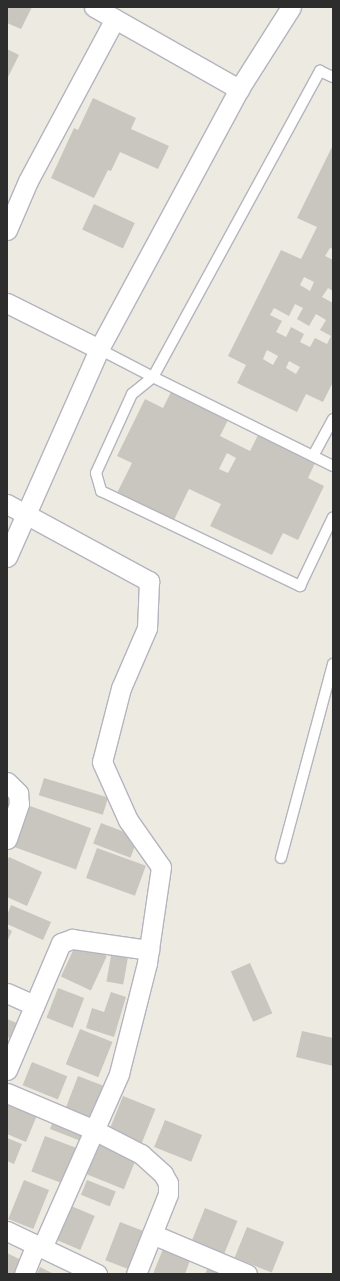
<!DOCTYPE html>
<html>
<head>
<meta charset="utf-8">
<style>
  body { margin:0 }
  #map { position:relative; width:340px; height:1281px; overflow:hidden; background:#edeae1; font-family:"PT Sans Narrow",sans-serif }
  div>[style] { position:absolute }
  .building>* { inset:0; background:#c9c6c0; transform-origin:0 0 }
  .roads { filter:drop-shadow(1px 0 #b4b4bf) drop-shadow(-1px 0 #b4b4bf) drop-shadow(0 1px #b4b4bf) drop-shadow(0 -1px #b4b4bf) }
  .lane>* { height:10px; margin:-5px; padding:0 5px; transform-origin:5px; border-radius:5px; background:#fff }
  .street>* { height:19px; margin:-9.5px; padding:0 9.5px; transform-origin:9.5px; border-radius:9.5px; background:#fff }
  span { translate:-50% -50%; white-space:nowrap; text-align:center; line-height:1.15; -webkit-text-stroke:3.5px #fff; paint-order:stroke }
  .frame { position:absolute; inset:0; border:8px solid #2d2d2d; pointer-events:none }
</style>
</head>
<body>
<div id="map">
  <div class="building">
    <div style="clip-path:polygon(7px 7px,32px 7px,21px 29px,7px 23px)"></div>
    <div style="clip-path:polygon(7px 49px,19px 55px,7px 79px)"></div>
    <div style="clip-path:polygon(93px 98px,136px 118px,131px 129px,169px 146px,158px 169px,120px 152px,111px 171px,108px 170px,94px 198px,51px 178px,74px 128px,78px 130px)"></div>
    <div style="clip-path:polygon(evenodd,333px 145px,333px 249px,330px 248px,325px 256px,333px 260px,333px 291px,328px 288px,322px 297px,333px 303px,333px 382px,323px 402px,306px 394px,297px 412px,237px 383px,246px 365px,228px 356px,281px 250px,301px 259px,317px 227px,297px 218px,333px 145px,304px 277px,314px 282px,310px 291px,300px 285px,304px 277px,333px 145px,295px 304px,303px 308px,297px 319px,309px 326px,316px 314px,326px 320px,320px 330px,331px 336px,327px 344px,315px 338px,310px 347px,300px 342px,304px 334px,291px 327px,286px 337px,276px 332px,282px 321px,270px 315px,274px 308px,289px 316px,295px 304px,333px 145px,267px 350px,278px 356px,273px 365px,263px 359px,267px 350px,333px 145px,289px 361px,300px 367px,296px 374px,286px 368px,289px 361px)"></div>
    <div style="left:94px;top:204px;width:45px;height:28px;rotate:25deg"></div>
    <div style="clip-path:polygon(evenodd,172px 390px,229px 418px,220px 436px,250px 451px,259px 433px,316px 461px,308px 478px,324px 486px,298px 540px,283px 533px,272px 555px,210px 526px,221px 504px,189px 489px,173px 522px,116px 495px,132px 463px,117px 456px,145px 399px,163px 408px,172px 390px,227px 453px,236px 458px,228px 473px,219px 469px,227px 453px)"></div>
    <div style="left:44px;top:778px;width:67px;height:18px;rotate:17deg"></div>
    <div style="left:30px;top:806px;width:65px;height:44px;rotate:20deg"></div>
    <div style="left:101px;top:823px;width:40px;height:22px;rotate:21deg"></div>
    <div style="left:97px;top:848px;width:52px;height:32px;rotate:20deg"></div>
    <div style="clip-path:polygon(9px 857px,42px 872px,27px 906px,7px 897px,7px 861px)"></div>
    <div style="clip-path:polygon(11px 905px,51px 922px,43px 940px,7px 924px,7px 915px)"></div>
    <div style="clip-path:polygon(7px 928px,12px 931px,7px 942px)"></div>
    <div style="left:77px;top:942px;width:33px;height:38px;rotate:25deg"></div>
    <div style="left:112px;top:950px;width:17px;height:32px;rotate:10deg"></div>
    <div style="left:250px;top:963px;width:55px;height:21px;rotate:66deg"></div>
    <div style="left:58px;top:988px;width:28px;height:32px;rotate:21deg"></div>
    <div style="clip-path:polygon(111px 992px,126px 997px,114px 1037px,86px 1028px,92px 1008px,104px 1012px)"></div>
    <div style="clip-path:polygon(7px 1019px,22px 1025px,16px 1040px,7px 1037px)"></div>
    <div style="left:80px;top:1029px;width:35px;height:38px;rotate:22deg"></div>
    <div style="clip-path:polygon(302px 1031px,333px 1038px,333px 1066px,296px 1057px)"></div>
    <div style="left:32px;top:1062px;width:38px;height:25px;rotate:22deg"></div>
    <div style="left:78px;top:1076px;width:34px;height:35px;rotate:21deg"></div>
    <div style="clip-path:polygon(7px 1096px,40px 1108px,26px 1142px,7px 1134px)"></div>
    <div style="left:123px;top:1096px;width:35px;height:39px;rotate:22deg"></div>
    <div style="left:55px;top:1116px;width:33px;height:14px;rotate:21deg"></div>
    <div style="left:165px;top:1120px;width:40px;height:29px;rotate:22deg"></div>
    <div style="left:45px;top:1136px;width:33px;height:38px;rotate:21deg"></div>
    <div style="clip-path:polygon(7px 1138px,22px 1144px,14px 1164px,7px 1161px)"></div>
    <div style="left:101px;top:1139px;width:40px;height:38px;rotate:22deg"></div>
    <div style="left:24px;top:1180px;width:27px;height:42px;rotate:22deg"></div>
    <div style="left:87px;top:1180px;width:31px;height:16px;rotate:22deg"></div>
    <div style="left:69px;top:1205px;width:28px;height:37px;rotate:23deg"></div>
    <div style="left:205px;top:1208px;width:35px;height:36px;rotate:22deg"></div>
    <div style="left:120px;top:1222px;width:30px;height:41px;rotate:21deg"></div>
    <div style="left:247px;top:1227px;width:40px;height:33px;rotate:22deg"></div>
    <div style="clip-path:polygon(165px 1244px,192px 1255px,185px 1274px,153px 1274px)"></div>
    <div style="clip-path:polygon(7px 1253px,23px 1261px,17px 1274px,7px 1274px)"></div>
    <div style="clip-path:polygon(210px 1263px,236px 1274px,205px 1274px)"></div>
    <div style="clip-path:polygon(40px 1267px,54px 1274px,37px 1274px)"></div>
  </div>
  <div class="roads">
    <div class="lane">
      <div style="left:99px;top:349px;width:61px;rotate:27.4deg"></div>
      <div style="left:153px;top:377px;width:349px;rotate:-61.4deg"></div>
      <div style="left:320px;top:71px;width:14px;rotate:25deg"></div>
      <div style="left:313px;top:456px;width:42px;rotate:-61.6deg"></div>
      <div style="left:333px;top:466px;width:201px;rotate:-153.7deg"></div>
      <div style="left:153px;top:377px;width:27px;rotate:141deg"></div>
      <div style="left:132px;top:394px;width:87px;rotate:114.5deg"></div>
      <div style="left:96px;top:473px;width:19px;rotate:74deg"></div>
      <div style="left:101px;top:491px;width:221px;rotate:25.5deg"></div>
      <div style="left:300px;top:586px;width:76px;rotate:-64.4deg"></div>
      <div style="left:281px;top:858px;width:201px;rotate:-75deg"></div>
    </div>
    <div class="street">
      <div style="left:94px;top:7px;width:167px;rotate:29.5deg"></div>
      <div style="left:7px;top:230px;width:53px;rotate:-66.8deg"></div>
      <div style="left:28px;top:181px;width:184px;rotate:-61.8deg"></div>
      <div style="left:7px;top:303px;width:103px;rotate:26.6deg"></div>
      <div style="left:7px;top:504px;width:162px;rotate:28.5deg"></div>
      <div style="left:149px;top:581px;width:47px;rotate:92.4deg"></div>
      <div style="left:147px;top:628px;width:65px;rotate:113.4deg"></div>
      <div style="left:121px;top:688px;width:76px;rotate:104.4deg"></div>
      <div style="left:102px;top:762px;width:64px;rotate:65.9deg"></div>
      <div style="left:128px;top:820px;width:57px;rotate:54.9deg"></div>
      <div style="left:161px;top:867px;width:97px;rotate:98.3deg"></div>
      <div style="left:147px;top:963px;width:114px;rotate:104.2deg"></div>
      <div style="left:119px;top:1074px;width:190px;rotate:113.9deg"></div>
      <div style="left:7px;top:557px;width:227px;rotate:-66.1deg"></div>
      <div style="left:99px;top:349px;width:295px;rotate:-61.7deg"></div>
      <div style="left:239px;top:89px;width:97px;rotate:-57.6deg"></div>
      <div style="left:7px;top:782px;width:16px;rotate:45deg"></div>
      <div style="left:18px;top:793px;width:11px;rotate:85deg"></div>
      <div style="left:19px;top:804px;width:37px;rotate:109deg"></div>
      <div style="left:7px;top:993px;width:30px;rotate:24deg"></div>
      <div style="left:7px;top:1070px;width:138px;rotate:-67deg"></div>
      <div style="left:61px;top:943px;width:12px;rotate:-20deg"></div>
      <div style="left:72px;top:939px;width:78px;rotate:8.1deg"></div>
      <div style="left:7px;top:1093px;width:95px;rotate:23deg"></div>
      <div style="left:94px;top:1130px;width:53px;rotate:27.1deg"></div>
      <div style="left:141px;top:1154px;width:30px;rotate:42deg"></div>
      <div style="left:163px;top:1174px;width:10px;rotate:61deg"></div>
      <div style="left:168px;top:1183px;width:11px;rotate:90deg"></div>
      <div style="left:168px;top:1194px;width:86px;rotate:111.8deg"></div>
      <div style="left:7px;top:1231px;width:100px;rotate:25.5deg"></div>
      <div style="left:152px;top:1234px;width:103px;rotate:22.8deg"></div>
      <div style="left:24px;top:1274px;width:31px;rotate:-68deg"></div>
    </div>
  </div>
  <div class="frame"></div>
</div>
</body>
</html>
